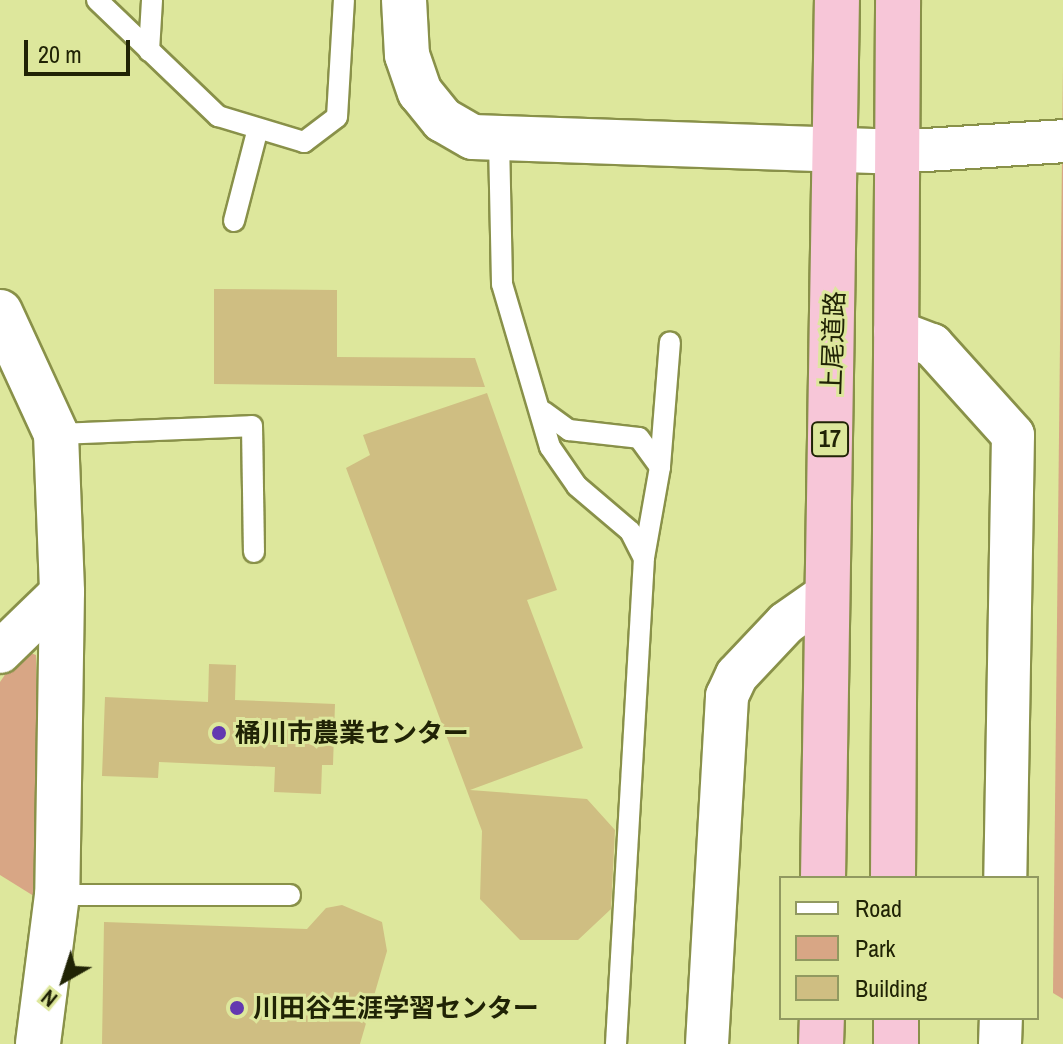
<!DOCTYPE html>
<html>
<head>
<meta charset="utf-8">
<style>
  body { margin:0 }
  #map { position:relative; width:1063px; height:1044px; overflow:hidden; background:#dde79c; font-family:"Archivo Narrow","Noto Sans JP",sans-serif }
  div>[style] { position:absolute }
  .green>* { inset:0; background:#d8a685 }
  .building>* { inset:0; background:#cfbe82 }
  .roads { filter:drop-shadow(2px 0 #899149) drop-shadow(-2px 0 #899149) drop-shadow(0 2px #899149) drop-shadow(0 -2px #899149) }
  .service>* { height:20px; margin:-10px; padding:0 10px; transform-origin:10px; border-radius:10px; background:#fff }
  .minor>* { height:42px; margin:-21px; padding:0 21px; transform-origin:21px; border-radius:21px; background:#fff }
  .tertiary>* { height:44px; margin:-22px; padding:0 22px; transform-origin:22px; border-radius:22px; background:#fff }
  .trunk>* { height:44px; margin:-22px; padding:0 22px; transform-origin:22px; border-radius:22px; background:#f7c6d8 }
  .dots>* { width:22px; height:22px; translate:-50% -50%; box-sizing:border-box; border:4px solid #dde79c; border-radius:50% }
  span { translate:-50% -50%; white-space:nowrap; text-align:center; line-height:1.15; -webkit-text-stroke:6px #dde79c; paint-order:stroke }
  .shield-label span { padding:2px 6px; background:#dde79c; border:2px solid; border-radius:6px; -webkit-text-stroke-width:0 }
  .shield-label { font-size:24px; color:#202305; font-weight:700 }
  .street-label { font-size:26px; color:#202305 }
  .poi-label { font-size:26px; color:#202305; font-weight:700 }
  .left { translate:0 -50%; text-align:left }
  .legend { position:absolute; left:779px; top:876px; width:260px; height:144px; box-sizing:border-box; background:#dde79c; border:2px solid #919960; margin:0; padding:10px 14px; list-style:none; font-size:24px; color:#202305 }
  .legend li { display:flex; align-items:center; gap:16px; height:40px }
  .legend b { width:40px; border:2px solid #919960 }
  .north { position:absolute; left:24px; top:940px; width:80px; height:80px; -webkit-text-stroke:6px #dde79c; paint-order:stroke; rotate:219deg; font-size:22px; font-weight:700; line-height:32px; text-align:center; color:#202305 }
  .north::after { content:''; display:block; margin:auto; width:28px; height:36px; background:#202305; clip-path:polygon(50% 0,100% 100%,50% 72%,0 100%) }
  .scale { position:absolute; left:24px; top:40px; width:106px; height:36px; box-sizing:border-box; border:4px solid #202305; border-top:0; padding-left:10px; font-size:24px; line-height:28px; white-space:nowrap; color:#202305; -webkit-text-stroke:6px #dde79c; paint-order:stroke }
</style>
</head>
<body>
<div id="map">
  <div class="green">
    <div style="clip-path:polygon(1063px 65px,1063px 999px,1053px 993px)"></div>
    <div style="clip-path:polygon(22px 650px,36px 655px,37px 898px,0 875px,0 682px)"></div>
  </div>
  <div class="building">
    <div style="clip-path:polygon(214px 289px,337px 290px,337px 357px,475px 358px,485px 387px,214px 384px)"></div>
    <div style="clip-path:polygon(487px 393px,557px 590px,527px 600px,583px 748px,470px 790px,587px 799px,615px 830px,611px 909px,578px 940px,520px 940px,480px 899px,482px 831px,346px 468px,370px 455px,363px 435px)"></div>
    <div style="clip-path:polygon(209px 664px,236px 665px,235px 700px,335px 704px,333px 765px,322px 765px,321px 794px,274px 792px,275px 767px,159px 762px,158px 778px,102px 776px,105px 697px,208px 702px)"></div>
    <div style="clip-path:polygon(342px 905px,382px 922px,387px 951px,360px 1044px,102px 1044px,104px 922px,307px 929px,326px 908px)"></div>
  </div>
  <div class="roads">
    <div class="service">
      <div style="left:97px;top:0;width:168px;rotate:43.8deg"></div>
      <div style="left:218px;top:116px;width:90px;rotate:16.8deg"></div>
      <div style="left:304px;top:142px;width:41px;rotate:-37.1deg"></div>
      <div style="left:337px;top:117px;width:117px;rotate:-86.6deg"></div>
      <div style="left:149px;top:51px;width:51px;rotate:-86.6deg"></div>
      <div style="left:499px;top:140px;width:144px;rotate:88.8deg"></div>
      <div style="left:502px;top:284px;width:170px;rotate:73.6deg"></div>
      <div style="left:550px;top:447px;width:47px;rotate:55.3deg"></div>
      <div style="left:577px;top:486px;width:70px;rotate:40.3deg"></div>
      <div style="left:630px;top:531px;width:30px;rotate:63deg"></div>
      <div style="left:234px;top:221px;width:92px;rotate:-75.5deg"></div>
      <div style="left:544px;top:412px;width:31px;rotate:36deg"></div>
      <div style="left:569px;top:430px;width:70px;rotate:6.5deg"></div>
      <div style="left:639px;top:438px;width:36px;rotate:54deg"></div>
      <div style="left:660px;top:467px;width:92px;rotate:100deg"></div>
      <div style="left:644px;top:558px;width:487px;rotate:93.3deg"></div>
      <div style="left:56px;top:434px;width:196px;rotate:-2.3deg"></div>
      <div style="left:252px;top:426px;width:126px;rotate:89.1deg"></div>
      <div style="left:660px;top:466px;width:124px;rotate:-85.4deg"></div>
      <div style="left:57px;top:895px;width:233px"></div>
    </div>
    <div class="minor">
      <div style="left:895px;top:152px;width:168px;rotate:-3.7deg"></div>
      <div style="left:895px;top:331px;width:40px;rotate:21deg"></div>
      <div style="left:932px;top:345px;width:121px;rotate:48deg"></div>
      <div style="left:1013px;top:435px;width:443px;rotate:91deg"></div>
      <div style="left:0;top:652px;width:86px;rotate:-44.1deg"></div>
      <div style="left:707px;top:1044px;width:349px;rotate:-86.7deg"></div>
      <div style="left:727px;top:696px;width:23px;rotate:-65deg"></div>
      <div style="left:737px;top:675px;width:71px;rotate:-46.7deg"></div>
      <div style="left:786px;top:623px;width:49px;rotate:-35deg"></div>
      <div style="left:1000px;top:1044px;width:26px;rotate:-88deg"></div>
    </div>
    <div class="tertiary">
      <div style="left:404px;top:0;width:55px;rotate:86.9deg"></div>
      <div style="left:407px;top:55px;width:39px;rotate:71deg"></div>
      <div style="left:420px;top:92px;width:36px;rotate:51deg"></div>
      <div style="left:443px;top:120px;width:34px;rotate:30deg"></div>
      <div style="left:473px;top:137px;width:422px;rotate:2deg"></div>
      <div style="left:0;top:312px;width:134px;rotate:65.3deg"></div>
      <div style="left:56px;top:434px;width:158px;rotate:87.8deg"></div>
      <div style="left:62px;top:592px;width:303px;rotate:90.9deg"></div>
      <div style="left:57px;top:895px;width:150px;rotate:97.3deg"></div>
    </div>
    <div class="trunk">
      <div style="left:823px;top:878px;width:878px;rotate:-89.09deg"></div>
      <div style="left:893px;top:878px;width:878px;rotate:-89.67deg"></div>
      <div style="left:896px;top:1018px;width:26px;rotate:90deg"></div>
      <div style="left:821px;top:1044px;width:26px;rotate:-88deg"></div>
    </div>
  </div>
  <div class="dots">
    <div style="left:219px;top:733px;background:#6338b0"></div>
    <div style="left:237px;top:1008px;background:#6338b0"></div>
  </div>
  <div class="shield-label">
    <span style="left:830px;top:439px">17</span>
  </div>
  <div class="street-label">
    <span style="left:833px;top:343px;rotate:-88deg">上尾道路</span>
  </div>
  <div class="poi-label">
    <span class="left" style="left:235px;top:733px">桶川市農業センター</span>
    <span class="left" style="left:253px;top:1008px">川田谷生涯学習センター</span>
  </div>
  <ul class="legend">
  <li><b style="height:10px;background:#fff"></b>Road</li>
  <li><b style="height:22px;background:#d8a685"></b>Park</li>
  <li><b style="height:22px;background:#cfbe82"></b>Building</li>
  </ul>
  <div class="north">N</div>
  <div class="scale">20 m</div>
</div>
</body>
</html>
